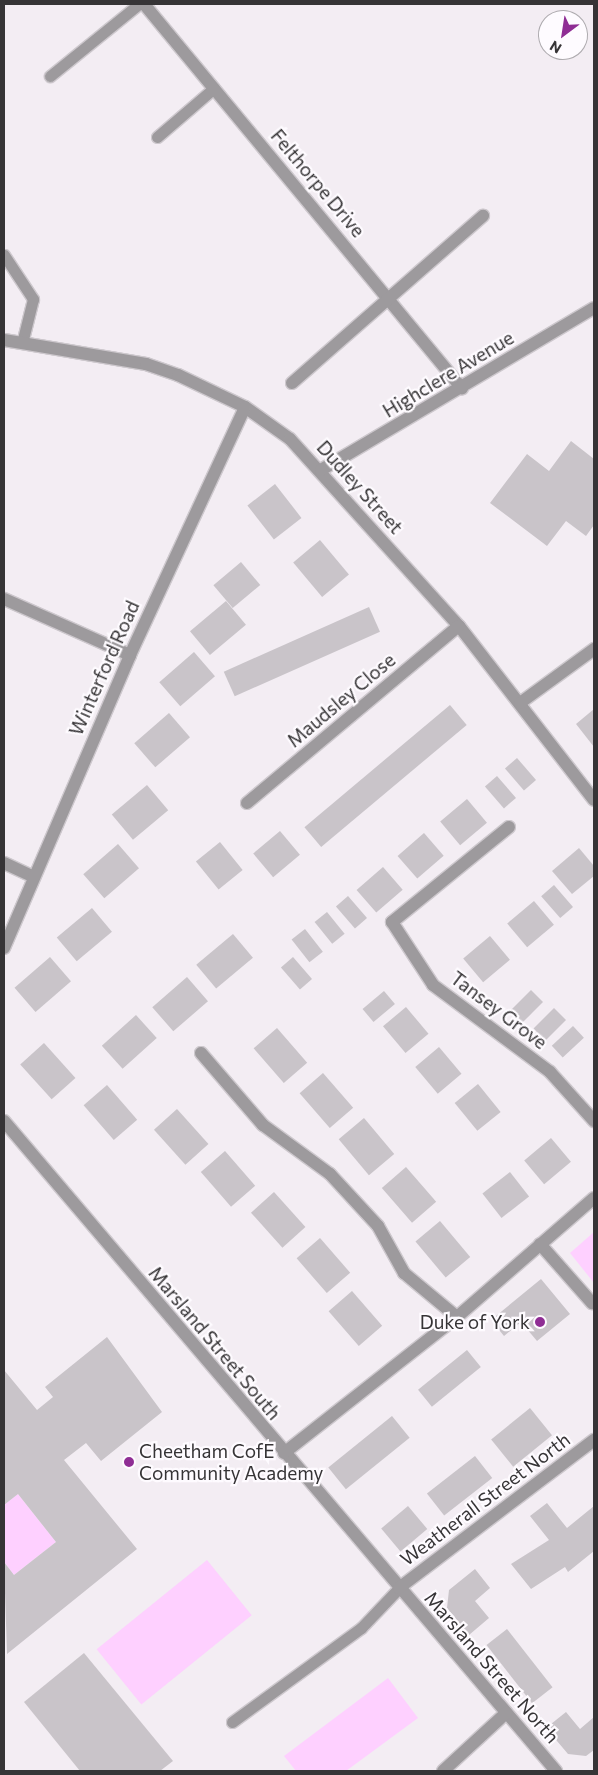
<!DOCTYPE html>
<html>
<head>
<meta charset="utf-8">
<style>
  body { margin:0 }
  #map { position:relative; width:598px; height:1775px; overflow:hidden; background:#f3edf3; font-family:Commissioner,sans-serif }
  div>[style] { position:absolute }
  .green>* { inset:0; background:#fed0ff; transform-origin:0 0 }
  .building>* { inset:0; background:#c9c4c9; transform-origin:0 0 }
  .roads { filter:drop-shadow(1px 0 #cdc8cd) drop-shadow(-1px 0 #cdc8cd) drop-shadow(0 1px #cdc8cd) drop-shadow(0 -1px #cdc8cd) }
  .service>* { height:11px; margin:-5.5px; padding:0 5.5px; transform-origin:5.5px; border-radius:5.5px; background:#9d9a9d }
  .minor>* { height:12px; margin:-6px; padding:0 6px; transform-origin:6px; border-radius:6px; background:#9d9a9d }
  .dots>* { width:14px; height:14px; translate:-50% -50%; box-sizing:border-box; border:2px solid #fefbff; border-radius:50% }
  span { translate:-50% -50%; white-space:nowrap; text-align:center; line-height:1.15; -webkit-text-stroke:4.5px #fefbff; paint-order:stroke }
  .street-label { font-size:19px; color:#363436 }
  .poi-label { font-size:19px; color:#363436 }
  .right { translate:-100% -50%; text-align:right }
  .left { translate:0 -50%; text-align:left }
  .frame { position:absolute; inset:0; border:5px solid #363436; pointer-events:none }
  .north { position:absolute; left:538px; top:10px; width:50px; height:50px; box-sizing:border-box; background:#fefbff; border:1px solid #aeabaf; border-radius:50%; rotate:211deg; font-size:14px; font-weight:700; line-height:20px; text-align:center; color:#363436 }
  .north::after { content:''; display:block; margin:auto; width:18px; height:22px; background:#8f2d94; clip-path:polygon(50% 0,100% 100%,50% 72%,0 100%) }
</style>
</head>
<body>
<div id="map">
  <div class="green">
    <div style="clip-path:polygon(594px 1232px,594px 1283px,570px 1253px)"></div>
    <div style="clip-path:polygon(18px 1494px,56px 1542px,14px 1575px,4px 1562px,4px 1505px)"></div>
    <div style="left:207px;top:1560px;width:71px;height:142px;rotate:51deg"></div>
    <div style="clip-path:polygon(388px 1678px,418px 1718px,346px 1771px,296px 1771px,284px 1756px)"></div>
  </div>
  <div class="building">
    <div style="clip-path:polygon(571px 441px,594px 459px,594px 525px,586px 536px,566px 521px,547px 546px,490px 503px,527px 454px,549px 471px)"></div>
    <div style="left:275px;top:484px;width:43px;height:35px;rotate:52deg"></div>
    <div style="left:320px;top:540px;width:45px;height:35px;rotate:50deg"></div>
    <div style="left:241px;top:562px;width:30px;height:36px;rotate:50deg"></div>
    <div style="left:226px;top:601px;width:31px;height:47px;rotate:50deg"></div>
    <div style="left:369px;top:607px;width:27px;height:159px;rotate:66deg"></div>
    <div style="left:194px;top:652px;width:32px;height:46px;rotate:49deg"></div>
    <div style="left:450px;top:705px;width:26px;height:190px;rotate:50deg"></div>
    <div style="clip-path:polygon(594px 709px,594px 747px,576px 724px)"></div>
    <div style="left:169px;top:713px;width:32px;height:46px;rotate:49deg"></div>
    <div style="left:517px;top:758px;width:29px;height:16px;rotate:49deg"></div>
    <div style="left:497px;top:776px;width:29px;height:16px;rotate:49deg"></div>
    <div style="left:147px;top:785px;width:33px;height:46px;rotate:50deg"></div>
    <div style="left:467px;top:799px;width:31px;height:35px;rotate:50deg"></div>
    <div style="left:280px;top:831px;width:31px;height:35px;rotate:50deg"></div>
    <div style="left:424px;top:833px;width:30px;height:35px;rotate:49deg"></div>
    <div style="left:220px;top:842px;width:36px;height:31px;rotate:51deg"></div>
    <div style="left:118px;top:844px;width:32px;height:46px;rotate:49deg"></div>
    <div style="clip-path:polygon(579px 848px,594px 866px,594px 876px,572px 894px,552px 871px)"></div>
    <div style="left:383px;top:867px;width:30px;height:35px;rotate:49deg"></div>
    <div style="left:554px;top:885px;width:29px;height:17px;rotate:49deg"></div>
    <div style="left:348px;top:896px;width:29px;height:16px;rotate:49deg"></div>
    <div style="left:534px;top:901px;width:31px;height:35px;rotate:50deg"></div>
    <div style="left:92px;top:908px;width:31px;height:46px;rotate:50deg"></div>
    <div style="left:327px;top:912px;width:28px;height:16px;rotate:51deg"></div>
    <div style="left:305px;top:929px;width:29px;height:17px;rotate:52deg"></div>
    <div style="left:233px;top:934px;width:31px;height:48px;rotate:50deg"></div>
    <div style="left:490px;top:936px;width:31px;height:35px;rotate:50deg"></div>
    <div style="left:50px;top:957px;width:32px;height:47px;rotate:49deg"></div>
    <div style="left:293px;top:957px;width:29px;height:16px;rotate:49deg"></div>
    <div style="left:187px;top:977px;width:32px;height:46px;rotate:49deg"></div>
    <div style="left:531px;top:990px;width:17px;height:29px;rotate:45deg"></div>
    <div style="left:384px;top:991px;width:17px;height:28px;rotate:50deg"></div>
    <div style="left:406px;top:1007px;width:35px;height:30px;rotate:50deg"></div>
    <div style="left:554px;top:1008px;width:17px;height:29px;rotate:45deg"></div>
    <div style="left:136px;top:1015px;width:31px;height:46px;rotate:48deg"></div>
    <div style="left:573px;top:1026px;width:16px;height:29px;rotate:47deg"></div>
    <div style="left:277px;top:1028px;width:46px;height:31px;rotate:49deg"></div>
    <div style="left:44px;top:1043px;width:47px;height:32px;rotate:48deg"></div>
    <div style="left:439px;top:1047px;width:35px;height:31px;rotate:50deg"></div>
    <div style="left:323px;top:1073px;width:46px;height:31px;rotate:49deg"></div>
    <div style="left:478px;top:1084px;width:36px;height:30px;rotate:51deg"></div>
    <div style="left:107px;top:1085px;width:46px;height:31px;rotate:49deg"></div>
    <div style="left:177px;top:1109px;width:47px;height:31px;rotate:48deg"></div>
    <div style="left:364px;top:1118px;width:47px;height:33px;rotate:50deg"></div>
    <div style="left:551px;top:1138px;width:31px;height:35px;rotate:50deg"></div>
    <div style="left:225px;top:1151px;width:46px;height:32px;rotate:49deg"></div>
    <div style="left:406px;top:1167px;width:46px;height:32px;rotate:49deg"></div>
    <div style="left:510px;top:1172px;width:31px;height:35px;rotate:52deg"></div>
    <div style="left:274px;top:1192px;width:47px;height:31px;rotate:48deg"></div>
    <div style="left:440px;top:1221px;width:47px;height:32px;rotate:50deg"></div>
    <div style="left:320px;top:1238px;width:46px;height:31px;rotate:49deg"></div>
    <div style="clip-path:polygon(541px 1279px,570px 1314px,537px 1341px,521px 1322px,504px 1336px,491px 1320px)"></div>
    <div style="left:352px;top:1291px;width:46px;height:31px;rotate:49deg"></div>
    <div style="clip-path:polygon(107px 1337px,162px 1412px,101px 1461px,86px 1443px,64px 1460px,137px 1549px,7px 1654px,4px 1562px,14px 1575px,56px 1542px,18px 1494px,4px 1505px,4px 1370px,37px 1410px,53px 1397px,45px 1387px)"></div>
    <div style="left:467px;top:1350px;width:22px;height:63px;rotate:51deg"></div>
    <div style="left:530px;top:1408px;width:35px;height:50px;rotate:51deg"></div>
    <div style="left:392px;top:1416px;width:28px;height:82px;rotate:51deg"></div>
    <div style="left:475px;top:1456px;width:28px;height:61px;rotate:52deg"></div>
    <div style="clip-path:polygon(547px 1503px,567px 1528px,594px 1506px,594px 1551px,568px 1572px,565px 1567px,531px 1589px,511px 1564px,549px 1540px,530px 1516px)"></div>
    <div style="left:408px;top:1506px;width:30px;height:35px;rotate:50deg"></div>
    <div style="clip-path:polygon(475px 1569px,490px 1588px,475px 1601px,489px 1618px,469px 1635px,447px 1608px,449px 1590px)"></div>
    <div style="left:507px;top:1629px;width:74px;height:26px;rotate:52deg"></div>
    <div style="clip-path:polygon(84px 1653px,173px 1761px,160px 1771px,80px 1771px,24px 1702px)"></div>
    <div style="clip-path:polygon(566px 1712px,580px 1729px,594px 1717px,594px 1750px,586px 1756px,568px 1754px,546px 1728px)"></div>
  </div>
  <div class="roads">
    <div class="service">
      <div style="left:50px;top:76px;width:114px;rotate:-39deg"></div>
      <div style="left:157px;top:137px;width:75px;rotate:-40.7deg"></div>
      <div style="left:4px;top:255px;width:53px;rotate:56.6deg"></div>
      <div style="left:33px;top:299px;width:45px;rotate:104deg"></div>
      <div style="left:232px;top:1722px;width:160px;rotate:-36.1deg"></div>
      <div style="left:361px;top:1628px;width:55px;rotate:-46.5deg"></div>
    </div>
    <div class="minor">
      <div style="left:144px;top:4px;width:499px;rotate:50.4deg"></div>
      <div style="left:4px;top:340px;width:144px;rotate:9.6deg"></div>
      <div style="left:146px;top:364px;width:34px;rotate:19deg"></div>
      <div style="left:178px;top:375px;width:74px;rotate:25.5deg"></div>
      <div style="left:245px;top:407px;width:55px;rotate:35.4deg"></div>
      <div style="left:290px;top:439px;width:252px;rotate:47.9deg"></div>
      <div style="left:459px;top:626px;width:220px;rotate:52.2deg"></div>
      <div style="left:292px;top:383px;width:254px;rotate:-41.2deg"></div>
      <div style="left:321px;top:470px;width:317px;rotate:-30.7deg"></div>
      <div style="left:4px;top:599px;width:138px;rotate:24deg"></div>
      <div style="left:520px;top:703px;width:92px;rotate:-36.1deg"></div>
      <div style="left:247px;top:803px;width:276px;rotate:-39.9deg"></div>
      <div style="left:509px;top:827px;width:151px;rotate:140.9deg"></div>
      <div style="left:392px;top:922px;width:75px;rotate:56.9deg"></div>
      <div style="left:433px;top:985px;width:146px;rotate:36.6deg"></div>
      <div style="left:550px;top:1072px;width:66px;rotate:48.1deg"></div>
      <div style="left:4px;top:863px;width:31px;rotate:25deg"></div>
      <div style="left:4px;top:948px;width:319px;rotate:-66.7deg"></div>
      <div style="left:130px;top:655px;width:273px;rotate:-65.1deg"></div>
      <div style="left:201px;top:1053px;width:95px;rotate:49.3deg"></div>
      <div style="left:263px;top:1125px;width:83px;rotate:36.2deg"></div>
      <div style="left:330px;top:1174px;width:71px;rotate:47.3deg"></div>
      <div style="left:378px;top:1226px;width:54px;rotate:61deg"></div>
      <div style="left:404px;top:1273px;width:69px;rotate:39.7deg"></div>
      <div style="left:4px;top:1121px;width:853px;rotate:49.66deg"></div>
      <div style="left:540px;top:1244px;width:79px;rotate:48.6deg"></div>
      <div style="left:284px;top:1453px;width:220px;rotate:-38.2deg"></div>
      <div style="left:457px;top:1317px;width:181px;rotate:-41deg"></div>
      <div style="left:399px;top:1588px;width:245px;rotate:-37.2deg"></div>
      <div style="left:443px;top:1771px;width:86px;rotate:-42.6deg"></div>
    </div>
  </div>
  <div class="dots">
    <div style="left:540px;top:1322px;background:#8f2d94"></div>
    <div style="left:129px;top:1462px;background:#8f2d94"></div>
  </div>
  <div class="street-label">
    <span style="left:318px;top:183px;rotate:50deg">Felthorpe Drive</span>
    <span style="left:448px;top:374px;rotate:-31deg">Highclere Avenue</span>
    <span style="left:360px;top:487px;rotate:48deg">Dudley Street</span>
    <span style="left:104px;top:668px;rotate:-66deg">Winterford Road</span>
    <span style="left:341px;top:700px;rotate:-40deg">Maudsley Close</span>
    <span style="left:499px;top:1010px;rotate:37deg">Tansey Grove</span>
    <span style="left:215px;top:1343px;rotate:50deg">Marsland Street South</span>
    <span style="left:485px;top:1499px;rotate:-37deg">Weatherall Street North</span>
    <span style="left:492px;top:1667px;rotate:49deg">Marsland Street North</span>
  </div>
  <div class="poi-label">
    <span class="right" style="left:530px;top:1322px">Duke of York</span>
    <span class="left" style="left:139px;top:1462px">Cheetham CofE<br>Community Academy</span>
  </div>
  <div class="frame"></div>
  <div class="north">N</div>
</div>
</body>
</html>
